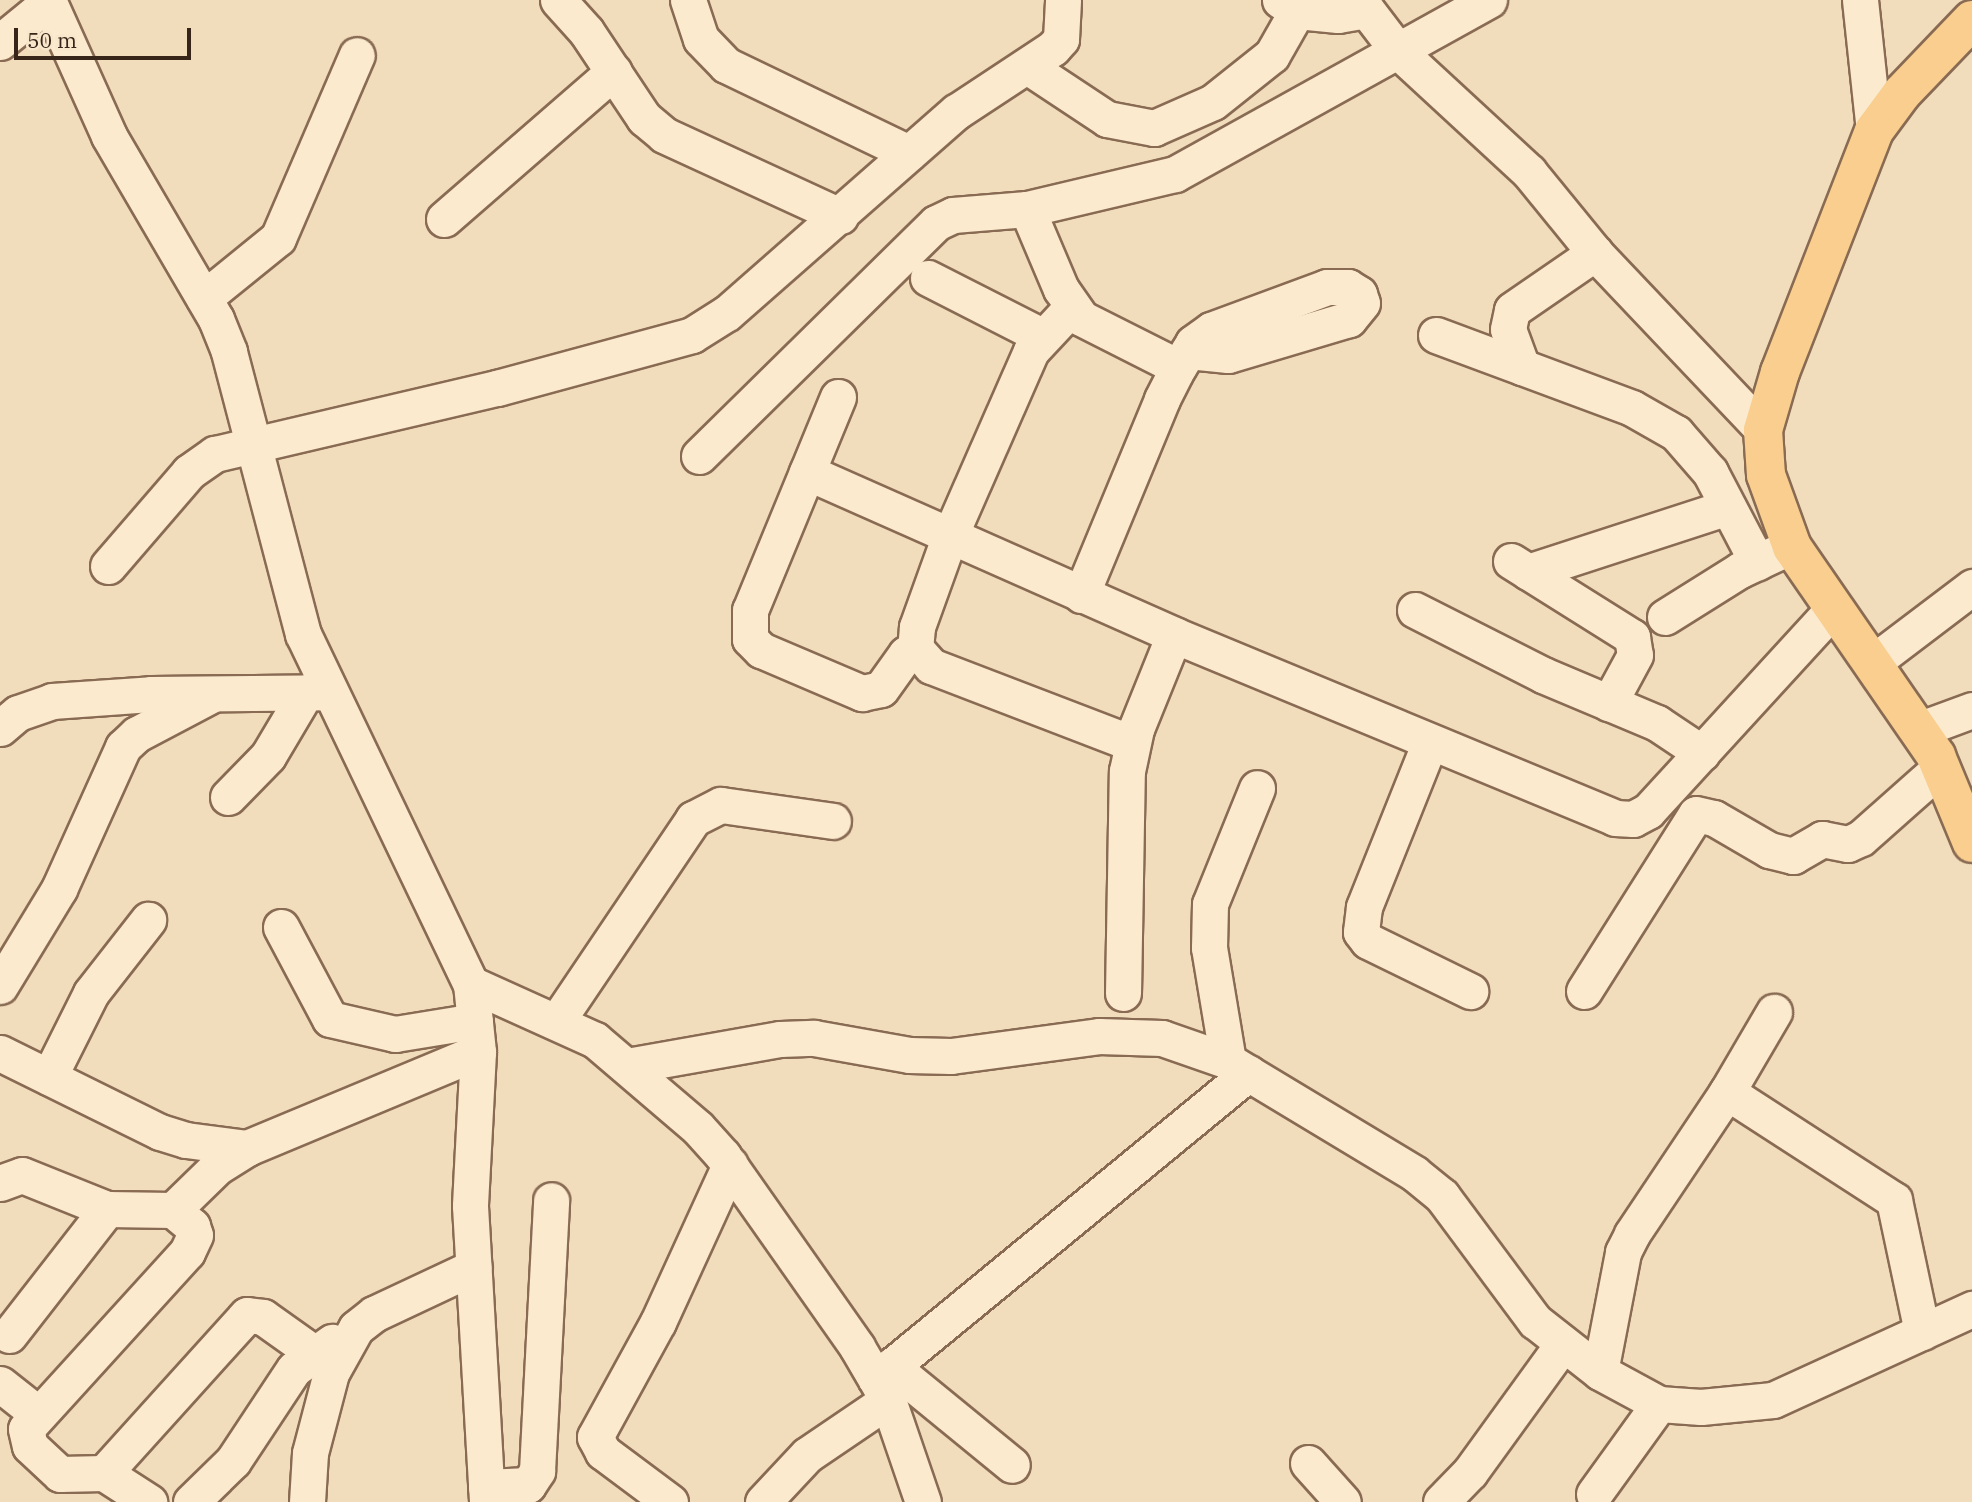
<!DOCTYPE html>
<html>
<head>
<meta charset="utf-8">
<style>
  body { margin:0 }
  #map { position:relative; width:1972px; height:1502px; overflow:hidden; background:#f1dcbb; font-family:"IBM Plex Serif",serif }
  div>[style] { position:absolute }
  .roads { filter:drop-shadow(2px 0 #896b54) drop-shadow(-2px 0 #896b54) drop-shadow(0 2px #896b54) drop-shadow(0 -2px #896b54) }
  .minor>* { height:35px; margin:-17.5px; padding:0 17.5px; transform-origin:17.5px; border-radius:17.5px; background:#fbeace }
  .major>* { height:38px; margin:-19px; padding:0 19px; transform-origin:19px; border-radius:19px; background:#f9ce8e }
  span { translate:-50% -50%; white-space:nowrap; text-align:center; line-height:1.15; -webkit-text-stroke:7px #f8e7cb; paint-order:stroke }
  .scale { position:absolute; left:14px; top:28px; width:177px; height:32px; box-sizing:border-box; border:4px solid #37251a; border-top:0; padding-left:9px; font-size:21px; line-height:24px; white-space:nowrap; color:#37251a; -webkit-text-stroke:5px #f8e7cb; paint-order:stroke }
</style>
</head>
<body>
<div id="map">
  <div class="roads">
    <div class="minor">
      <div style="left:48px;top:0;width:149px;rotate:65.8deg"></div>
      <div style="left:109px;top:136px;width:212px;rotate:59.7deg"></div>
      <div style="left:216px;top:319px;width:35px;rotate:68deg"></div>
      <div style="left:229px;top:352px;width:292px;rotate:75.3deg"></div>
      <div style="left:303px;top:634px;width:388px;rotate:64.4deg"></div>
      <div style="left:471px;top:984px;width:68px;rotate:84.1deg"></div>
      <div style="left:478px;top:1052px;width:154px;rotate:93deg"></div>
      <div style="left:470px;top:1206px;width:296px;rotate:86.7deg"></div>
      <div style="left:558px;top:0;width:42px;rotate:47.9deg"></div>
      <div style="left:586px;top:31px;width:105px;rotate:56.3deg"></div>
      <div style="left:644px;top:118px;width:26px;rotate:40deg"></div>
      <div style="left:664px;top:135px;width:194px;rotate:24.7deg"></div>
      <div style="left:688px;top:0;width:41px;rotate:71.6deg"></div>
      <div style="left:701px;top:39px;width:36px;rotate:46deg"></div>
      <div style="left:726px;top:65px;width:203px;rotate:25.7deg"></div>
      <div style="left:1280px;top:0;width:20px;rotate:33deg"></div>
      <div style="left:1297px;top:11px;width:41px;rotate:5.6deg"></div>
      <div style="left:1338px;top:15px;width:29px;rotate:-10deg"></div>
      <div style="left:1359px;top:0;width:64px;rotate:52.6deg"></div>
      <div style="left:1398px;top:51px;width:178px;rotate:42.7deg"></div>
      <div style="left:1529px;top:172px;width:104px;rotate:50.8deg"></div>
      <div style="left:1595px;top:253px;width:244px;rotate:46.5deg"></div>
      <div style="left:1860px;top:0;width:132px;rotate:83.9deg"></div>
      <div style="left:0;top:42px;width:63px;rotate:-39.2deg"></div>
      <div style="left:1027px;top:66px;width:96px;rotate:33.5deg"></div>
      <div style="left:1107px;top:119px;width:48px;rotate:10.8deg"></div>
      <div style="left:1154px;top:128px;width:64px;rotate:-23.8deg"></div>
      <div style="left:1213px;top:102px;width:75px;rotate:-38.5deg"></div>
      <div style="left:1272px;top:55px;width:51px;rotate:-60.4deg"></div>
      <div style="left:1027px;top:209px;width:87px;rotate:67deg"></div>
      <div style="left:1061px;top:289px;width:35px;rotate:55deg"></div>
      <div style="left:1081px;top:318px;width:109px;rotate:26.8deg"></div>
      <div style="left:444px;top:219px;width:225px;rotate:-41deg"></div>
      <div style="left:928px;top:278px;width:128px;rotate:27deg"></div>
      <div style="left:204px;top:298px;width:95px;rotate:-39deg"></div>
      <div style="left:278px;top:238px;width:199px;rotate:-66.7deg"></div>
      <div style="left:1072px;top:307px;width:60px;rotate:133deg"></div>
      <div style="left:1031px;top:351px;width:204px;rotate:113.7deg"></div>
      <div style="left:949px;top:538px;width:95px;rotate:109.8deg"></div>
      <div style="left:917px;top:627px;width:21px;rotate:95deg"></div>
      <div style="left:915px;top:648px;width:24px;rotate:48deg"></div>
      <div style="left:931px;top:666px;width:215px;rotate:21deg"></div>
      <div style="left:1436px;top:335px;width:209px;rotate:20.4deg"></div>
      <div style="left:1632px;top:408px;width:51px;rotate:29.6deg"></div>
      <div style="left:1676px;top:433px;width:52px;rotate:48.9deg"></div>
      <div style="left:1710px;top:472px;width:102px;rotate:62.4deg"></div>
      <div style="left:1522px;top:367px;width:40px;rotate:-110.2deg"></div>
      <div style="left:1508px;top:329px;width:19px;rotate:-78deg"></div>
      <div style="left:1512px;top:310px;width:101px;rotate:-34.5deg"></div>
      <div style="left:838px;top:397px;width:230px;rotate:112.4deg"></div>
      <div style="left:750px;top:610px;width:29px;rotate:90deg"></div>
      <div style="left:750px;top:639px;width:16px;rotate:45deg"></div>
      <div style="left:761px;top:650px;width:110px;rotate:23.1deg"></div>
      <div style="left:862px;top:693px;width:19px;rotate:-12deg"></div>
      <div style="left:881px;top:689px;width:43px;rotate:-54.5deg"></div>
      <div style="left:906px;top:654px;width:11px;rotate:-34deg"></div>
      <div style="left:699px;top:456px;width:332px;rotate:-44.5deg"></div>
      <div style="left:936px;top:223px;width:19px;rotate:-25deg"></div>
      <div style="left:953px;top:215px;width:74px;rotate:-4.6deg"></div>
      <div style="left:1027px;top:209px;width:152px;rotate:-13.3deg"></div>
      <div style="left:1175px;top:174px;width:359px;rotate:-29deg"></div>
      <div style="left:807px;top:472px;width:402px;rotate:23.9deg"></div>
      <div style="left:1174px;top:635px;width:477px;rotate:22.5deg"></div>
      <div style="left:1615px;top:818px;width:18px;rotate:3deg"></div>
      <div style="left:1633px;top:819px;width:17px;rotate:-28deg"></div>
      <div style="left:1648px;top:811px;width:275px;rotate:-47.5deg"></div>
      <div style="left:1511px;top:561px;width:143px;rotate:32.1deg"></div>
      <div style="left:1632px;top:637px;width:18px;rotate:81deg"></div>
      <div style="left:1635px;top:655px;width:55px;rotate:118.4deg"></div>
      <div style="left:108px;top:566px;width:124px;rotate:-49.2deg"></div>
      <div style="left:189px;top:472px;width:32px;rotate:-35deg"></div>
      <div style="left:215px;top:454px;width:290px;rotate:-13.2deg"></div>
      <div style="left:497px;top:388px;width:202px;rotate:-15.2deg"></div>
      <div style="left:692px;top:335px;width:41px;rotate:-32.2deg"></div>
      <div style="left:727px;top:313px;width:305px;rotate:-41.3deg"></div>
      <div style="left:956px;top:112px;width:116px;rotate:-33.4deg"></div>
      <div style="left:1053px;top:48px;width:12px;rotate:-48deg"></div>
      <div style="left:1061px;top:39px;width:39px;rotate:-87deg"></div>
      <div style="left:1528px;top:572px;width:210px;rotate:-18deg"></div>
      <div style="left:1081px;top:595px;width:212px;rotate:-67.5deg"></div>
      <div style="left:1162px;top:399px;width:29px;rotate:-63deg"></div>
      <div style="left:1175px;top:373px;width:35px;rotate:-59deg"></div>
      <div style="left:1193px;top:343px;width:22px;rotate:-36deg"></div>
      <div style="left:1211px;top:330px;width:124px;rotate:-20.3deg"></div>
      <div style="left:1327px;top:287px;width:21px"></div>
      <div style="left:1348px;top:287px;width:13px;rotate:32deg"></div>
      <div style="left:1359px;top:294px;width:9px;rotate:72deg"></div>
      <div style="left:1362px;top:303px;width:21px;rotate:129deg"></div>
      <div style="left:1349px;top:319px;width:126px;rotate:163.4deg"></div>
      <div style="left:1228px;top:355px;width:40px;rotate:-174.3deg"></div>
      <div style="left:1415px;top:610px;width:144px;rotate:26.9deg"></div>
      <div style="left:1543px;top:675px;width:124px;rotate:22.8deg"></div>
      <div style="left:1657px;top:723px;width:54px;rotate:33.7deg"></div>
      <div style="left:1665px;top:617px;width:89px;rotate:-32.1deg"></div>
      <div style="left:1740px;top:570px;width:43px;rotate:-24.8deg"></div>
      <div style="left:1872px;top:663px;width:126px;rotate:-37.2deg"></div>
      <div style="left:0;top:728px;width:23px;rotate:-40deg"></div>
      <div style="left:18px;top:713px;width:36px;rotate:-19deg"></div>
      <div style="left:52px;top:701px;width:99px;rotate:-4deg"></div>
      <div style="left:151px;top:694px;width:178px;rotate:-0.6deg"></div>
      <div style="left:1918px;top:730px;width:58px;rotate:-20.3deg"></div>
      <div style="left:1430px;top:742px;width:178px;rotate:111.8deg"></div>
      <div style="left:1364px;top:907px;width:25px;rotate:97deg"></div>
      <div style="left:1361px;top:932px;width:11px;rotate:52deg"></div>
      <div style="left:1368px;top:941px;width:114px;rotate:26.1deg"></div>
      <div style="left:228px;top:797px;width:57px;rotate:-45.7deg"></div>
      <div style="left:268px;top:756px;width:74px;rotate:-59.3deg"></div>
      <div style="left:281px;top:927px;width:104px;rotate:62deg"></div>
      <div style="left:330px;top:1019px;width:67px;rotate:13deg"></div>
      <div style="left:395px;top:1034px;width:81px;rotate:-9.2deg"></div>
      <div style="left:471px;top:984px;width:136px;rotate:24.3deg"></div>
      <div style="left:595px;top:1040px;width:135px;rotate:40.5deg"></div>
      <div style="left:698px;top:1128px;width:38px;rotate:48deg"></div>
      <div style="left:723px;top:1156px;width:233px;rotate:54.9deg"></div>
      <div style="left:857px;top:1347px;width:61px;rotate:59.7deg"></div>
      <div style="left:888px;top:1400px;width:108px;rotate:71.1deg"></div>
      <div style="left:0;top:986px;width:114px;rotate:-58.7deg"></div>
      <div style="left:59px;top:889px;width:156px;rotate:-65.7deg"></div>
      <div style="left:123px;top:747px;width:19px;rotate:-43deg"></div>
      <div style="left:137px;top:734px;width:84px;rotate:-27.8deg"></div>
      <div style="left:1584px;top:991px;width:209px;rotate:-57.7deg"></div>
      <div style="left:1696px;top:814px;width:18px;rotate:13deg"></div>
      <div style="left:1714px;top:818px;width:64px;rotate:30.2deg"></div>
      <div style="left:1769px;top:850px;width:25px;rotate:14deg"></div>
      <div style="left:1793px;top:856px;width:34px;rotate:-30deg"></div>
      <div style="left:1822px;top:839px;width:26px;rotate:11deg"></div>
      <div style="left:1848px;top:844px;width:14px;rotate:-25deg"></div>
      <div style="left:1861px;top:838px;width:107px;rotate:-41.6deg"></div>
      <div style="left:1123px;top:993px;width:222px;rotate:-89deg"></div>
      <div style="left:1127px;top:771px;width:43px;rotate:-77.9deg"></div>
      <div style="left:1136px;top:729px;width:101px;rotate:-68deg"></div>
      <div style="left:557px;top:1021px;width:244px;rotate:-56deg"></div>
      <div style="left:693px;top:819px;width:31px;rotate:-27deg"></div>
      <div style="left:721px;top:805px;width:113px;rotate:8.1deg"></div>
      <div style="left:0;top:1053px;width:178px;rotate:26.3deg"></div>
      <div style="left:160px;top:1132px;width:27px;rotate:17deg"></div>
      <div style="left:186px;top:1140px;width:62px;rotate:7.5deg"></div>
      <div style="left:1228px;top:1061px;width:115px;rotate:-99.5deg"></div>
      <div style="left:1209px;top:948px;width:44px;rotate:-88.7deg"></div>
      <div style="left:1210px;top:904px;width:125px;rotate:-67.9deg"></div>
      <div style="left:627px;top:1066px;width:155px;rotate:-10deg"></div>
      <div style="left:780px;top:1039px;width:34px;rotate:-2deg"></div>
      <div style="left:814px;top:1038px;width:97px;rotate:10.1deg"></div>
      <div style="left:909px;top:1055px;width:42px;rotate:1.4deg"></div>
      <div style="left:951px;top:1056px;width:149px;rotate:-7.7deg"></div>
      <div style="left:1099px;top:1036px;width:63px;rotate:1.8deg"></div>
      <div style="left:1162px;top:1038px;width:70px;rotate:19.2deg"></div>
      <div style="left:1228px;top:1061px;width:218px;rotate:31.1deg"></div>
      <div style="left:1415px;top:1174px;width:35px;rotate:39deg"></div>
      <div style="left:1442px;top:1196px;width:156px;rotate:53.4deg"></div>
      <div style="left:1535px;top:1321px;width:83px;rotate:38.1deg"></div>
      <div style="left:1600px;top:1372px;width:67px;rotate:28.5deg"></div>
      <div style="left:1659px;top:1404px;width:42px;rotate:4.1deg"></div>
      <div style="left:1701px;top:1407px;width:72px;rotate:-5.6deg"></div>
      <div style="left:1773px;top:1400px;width:219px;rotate:-24.6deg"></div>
      <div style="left:49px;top:1077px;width:94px;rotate:-63.4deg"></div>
      <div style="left:91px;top:993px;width:93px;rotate:-52deg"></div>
      <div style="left:1727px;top:1092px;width:199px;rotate:32.9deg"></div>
      <div style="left:1894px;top:1200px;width:135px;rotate:78deg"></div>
      <div style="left:0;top:1183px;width:23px;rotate:-20deg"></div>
      <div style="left:22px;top:1175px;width:92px;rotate:21.8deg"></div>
      <div style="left:107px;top:1209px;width:66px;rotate:0.9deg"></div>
      <div style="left:173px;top:1210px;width:25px;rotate:40deg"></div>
      <div style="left:192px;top:1226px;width:9px;rotate:72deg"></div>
      <div style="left:195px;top:1235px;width:19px;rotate:115deg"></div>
      <div style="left:187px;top:1252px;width:239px;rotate:132.3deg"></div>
      <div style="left:26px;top:1429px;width:17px;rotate:77deg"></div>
      <div style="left:30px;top:1446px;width:41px;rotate:43deg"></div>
      <div style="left:60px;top:1474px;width:44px;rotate:-1.3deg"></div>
      <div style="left:104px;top:1473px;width:54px;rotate:32.8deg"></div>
      <div style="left:173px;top:1210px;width:62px;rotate:-44.3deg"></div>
      <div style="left:217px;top:1167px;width:36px;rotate:-32deg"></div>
      <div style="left:247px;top:1148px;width:250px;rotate:-22.6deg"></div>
      <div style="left:9px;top:1335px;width:160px;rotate:-52.1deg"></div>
      <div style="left:891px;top:1366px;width:156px;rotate:39.3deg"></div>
      <div style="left:1600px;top:1372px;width:122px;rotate:-79.1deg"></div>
      <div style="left:1623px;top:1252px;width:20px;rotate:-63deg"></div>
      <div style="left:1632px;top:1234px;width:171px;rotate:-56.2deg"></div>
      <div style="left:1727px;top:1092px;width:93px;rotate:-59.6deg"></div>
      <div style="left:876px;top:1379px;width:482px;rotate:-39.4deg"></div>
      <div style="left:0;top:1384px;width:48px;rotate:38.3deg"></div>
      <div style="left:1308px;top:1463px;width:52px;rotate:48.1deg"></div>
      <div style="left:104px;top:1473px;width:213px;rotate:-47.9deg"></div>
      <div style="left:247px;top:1315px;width:16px;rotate:7deg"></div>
      <div style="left:263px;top:1317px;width:60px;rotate:35.5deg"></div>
      <div style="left:486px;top:1487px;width:42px;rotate:-2.7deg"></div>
      <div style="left:528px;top:1485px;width:17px;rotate:-57deg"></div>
      <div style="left:537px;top:1471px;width:271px;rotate:-87deg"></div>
      <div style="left:1594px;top:1494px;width:111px;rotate:-54.2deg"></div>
      <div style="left:191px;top:1502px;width:59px;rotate:-44.3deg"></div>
      <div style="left:233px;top:1461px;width:110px;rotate:-56.5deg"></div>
      <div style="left:294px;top:1369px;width:47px;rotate:-35.4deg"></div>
      <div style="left:307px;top:1502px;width:49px;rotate:-86.5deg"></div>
      <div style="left:310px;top:1453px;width:83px;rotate:-75.3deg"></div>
      <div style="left:331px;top:1373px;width:51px;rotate:-60.9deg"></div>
      <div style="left:356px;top:1328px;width:23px;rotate:-38deg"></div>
      <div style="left:374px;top:1314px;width:110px;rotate:-25.2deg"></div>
      <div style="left:670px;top:1502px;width:84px;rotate:-143.3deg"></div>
      <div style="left:603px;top:1452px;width:17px;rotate:-118deg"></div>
      <div style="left:595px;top:1437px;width:131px;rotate:-61.3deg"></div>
      <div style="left:658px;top:1322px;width:173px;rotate:-65.4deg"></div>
      <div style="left:763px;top:1502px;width:64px;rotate:-46.9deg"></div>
      <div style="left:807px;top:1455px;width:98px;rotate:-34.2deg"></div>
      <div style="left:1441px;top:1502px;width:42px;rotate:-46deg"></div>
      <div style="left:1470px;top:1472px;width:157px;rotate:-54.1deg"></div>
    </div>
    <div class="major">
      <div style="left:1972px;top:20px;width:101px;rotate:133.8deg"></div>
      <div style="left:1902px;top:93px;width:47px;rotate:126.4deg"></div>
      <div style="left:1874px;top:131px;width:259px;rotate:111.3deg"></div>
      <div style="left:1780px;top:372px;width:60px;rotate:106.3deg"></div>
      <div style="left:1763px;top:430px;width:45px;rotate:86.2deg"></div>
      <div style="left:1766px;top:475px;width:77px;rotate:70.1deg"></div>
      <div style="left:1792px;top:547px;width:254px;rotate:55.4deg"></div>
      <div style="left:1936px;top:756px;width:94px;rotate:67.5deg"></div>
    </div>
  </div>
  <div class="scale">50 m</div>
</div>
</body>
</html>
